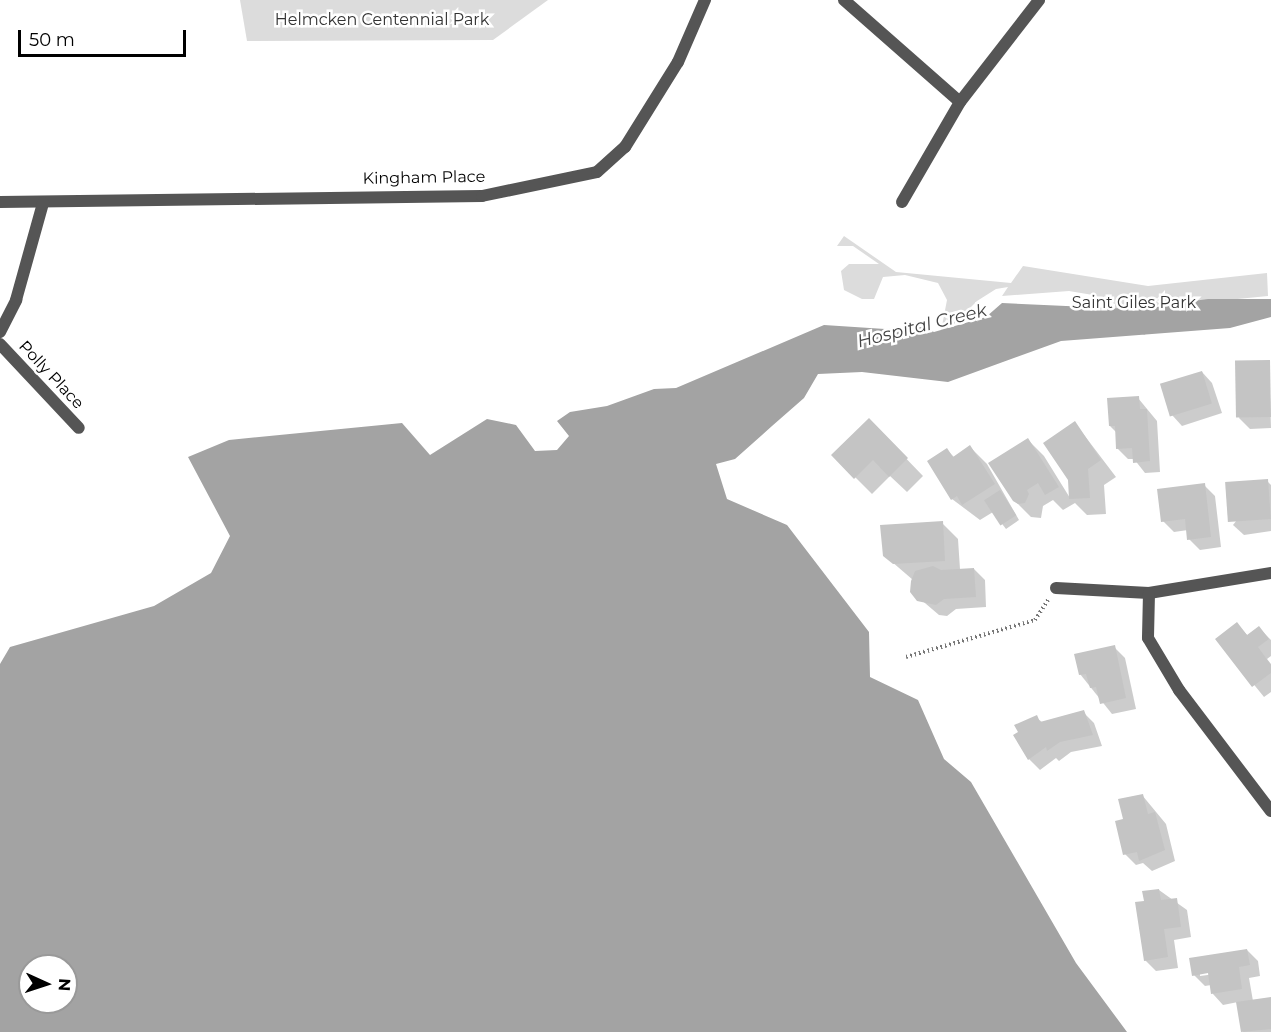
<!DOCTYPE html>
<html>
<head>
<meta charset="utf-8">
<style>
  body { margin:0 }
  #map { position:relative; width:1271px; height:1032px; overflow:hidden; background:#fff; font-family:Montserrat,sans-serif }
  div>[style] { position:absolute }
  .green>* { inset:0; background:#dcdcdc }
  .water>* { inset:0; background:#a3a3a3 }
  .shadow>* { inset:0; background:#0003 }
  .building>* { inset:0; background:#c4c4c4; transform-origin:0 0 }
  .path>* { height:4px; margin-top:-2px; transform-origin:0; background:repeating-linear-gradient(90deg,#777 0 1.5px,transparent 0 4.5px) }
  .street>* { height:12px; margin:-6px; padding:0 6px; transform-origin:6px; border-radius:6px; background:#555 }
  span { translate:-50% -50%; white-space:nowrap; text-align:center; line-height:1.15; -webkit-text-stroke:5px #fff; paint-order:stroke }
  .park-label { font-size:16px; color:#333 }
  .street-label { font-size:16px; color:#000 }
  .water-label { font-size:18px; color:#444; font-style:italic }
  .north { position:absolute; left:18px; top:954px; width:60px; height:60px; box-sizing:border-box; background:#fff; border:2px solid #999; border-radius:50%; rotate:93deg; font-size:16px; font-weight:700; line-height:24px; text-align:center; color:#000 }
  .north::after { content:''; display:block; margin:auto; width:21px; height:27px; background:#000; clip-path:polygon(50% 0,100% 100%,50% 72%,0 100%) }
  .scale { position:absolute; left:18px; top:30px; width:168px; height:27px; box-sizing:border-box; border:3px solid #000; border-top:0; padding-left:8px; font-size:18px; line-height:21px; white-space:nowrap; color:#000; -webkit-text-stroke:4px #fff; paint-order:stroke }
</style>
</head>
<body>
<div id="map">
  <div class="green">
    <div style="clip-path:polygon(240px 0,548px 0,493px 40px,247px 41px)"></div>
    <div style="clip-path:polygon(844px 236px,896px 272px,1011px 283px,1023px 266px,1148px 286px,1267px 273px,1268px 296px,1115px 311px,1115px 304px,1093px 295px,1069px 291px,1002px 296px,1008px 287px,996px 289px,977px 301px,952px 326px,941px 331px,947px 300px,938px 283px,905px 275px,883px 277px,874px 299px,862px 299px,844px 290px,841px 271px,849px 264px,879px 264px,853px 246px,837px 246px)"></div>
  </div>
  <div class="water">
    <div style="clip-path:polygon(evenodd,1208px 299px,1271px 299px,1271px 317px,1230px 328px,1061px 341px,948px 382px,862px 372px,818px 374px,804px 398px,772px 426px,735px 459px,716px 464px,727px 499px,787px 525px,869px 632px,870px 677px,918px 700px,944px 759px,971px 782px,1076px 963px,1127px 1032px,0 1032px,0 664px,10px 647px,154px 606px,211px 573px,230px 536px,188px 457px,229px 440px,402px 423px,430px 455px,487px 419px,516px 425px,535px 451px,557px 450px,569px 436px,557px 421px,570px 412px,607px 406px,654px 389px,676px 388px,824px 325px,885px 329px,923px 327px,934px 332px,986px 317px,1002px 303px,1133px 309px,1208px 299px,30px 966px,66px 966px,66px 1002px,30px 1002px,30px 966px)"></div>
  </div>
  <div class="shadow">
    <div style="clip-path:polygon(1269px 361px,1271px 428px,1250px 429px,1239px 418px)"></div>
    <div style="clip-path:polygon(1202px 372px,1212px 383px,1222px 413px,1182px 426px,1172px 415px)"></div>
    <div style="clip-path:polygon(1138px 398px,1157px 421px,1160px 472px,1145px 473px,1134px 459px,1128px 459px,1117px 448px,1116px 432px,1110px 426px)"></div>
    <div style="clip-path:polygon(869px 420px,923px 476px,907px 492px,890px 476px,872px 494px,833px 455px)"></div>
    <div style="clip-path:polygon(1075px 423px,1116px 477px,1104px 485px,1106px 514px,1087px 515px,1075px 503px,1063px 510px,1053px 500px,1043px 506px,1041px 518px,1031px 517px,1014px 500px,1028px 440px,1044px 456px,1070px 498px)"></div>
    <div style="clip-path:polygon(970px 447px,987px 464px,1019px 520px,1006px 529px,993px 512px,980px 520px,952px 499px,947px 450px,954px 457px)"></div>
    <div style="clip-path:polygon(1267px 481px,1271px 485px,1271px 531px,1244px 535px,1233px 525px)"></div>
    <div style="clip-path:polygon(1204px 485px,1215px 496px,1221px 547px,1200px 550px,1189px 539px,1188px 530px,1174px 532px,1163px 521px)"></div>
    <div style="clip-path:polygon(942px 523px,958px 539px,960px 569px,974px 569px,985px 580px,986px 607px,956px 609px,947px 616px,939px 615px,912px 592px,913px 580px,884px 555px)"></div>
    <div style="clip-path:polygon(1237px 624px,1248px 636px,1259px 628px,1271px 640px,1271px 656px,1267px 659px,1271px 664px,1271px 692px,1264px 697px,1217px 639px)"></div>
    <div style="clip-path:polygon(1114px 647px,1125px 658px,1136px 709px,1112px 714px,1080px 674px)"></div>
    <div style="clip-path:polygon(1083px 712px,1094px 723px,1102px 746px,1071px 752px,1059px 761px,1056px 758px,1040px 770px,1029px 759px,1036px 717px,1043px 723px)"></div>
    <div style="clip-path:polygon(1142px 795px,1166px 824px,1175px 861px,1152px 871px,1143px 863px,1136px 865px,1125px 854px,1125px 820px)"></div>
    <div style="clip-path:polygon(1159px 890px,1187px 910px,1191px 937px,1174px 940px,1178px 968px,1156px 971px,1145px 960px,1145px 903px)"></div>
    <div style="clip-path:polygon(evenodd,1247px 950px,1258px 961px,1260px 976px,1249px 978px,1253px 1001px,1271px 998px,1271px 1032px,1243px 1032px,1238px 1002px,1223px 1005px,1213px 994px,1211px 985px,1205px 986px,1194px 975px,1247px 950px,1215px 971px,1215px 974px,1200px 976px,1200px 973px,1215px 971px)"></div>
  </div>
  <div class="building">
    <div style="left:1270px;top:360px;width:57px;height:35px;rotate:89deg"></div>
    <div style="left:1202px;top:371px;width:34px;height:44px;rotate:73deg"></div>
    <div style="clip-path:polygon(1139px 396px,1140px 409px,1147px 409px,1150px 461px,1133px 463px,1132px 448px,1116px 449px,1115px 426px,1109px 426px,1107px 398px)"></div>
    <div style="clip-path:polygon(869px 418px,908px 458px,889px 477px,873px 460px,854px 479px,831px 455px)"></div>
    <div style="clip-path:polygon(1075px 421px,1101px 460px,1088px 469px,1090px 498px,1069px 499px,1068px 480px,1043px 443px)"></div>
    <div style="clip-path:polygon(1028px 438px,1059px 487px,1045px 495px,1038px 483px,1027px 490px,1029px 494px,1025px 503px,1018px 504px,1013px 501px,988px 463px)"></div>
    <div style="clip-path:polygon(970px 445px,995px 484px,962px 505px,957px 496px,951px 500px,927px 461px,947px 448px,953px 457px)"></div>
    <div style="left:1268px;top:479px;width:40px;height:43px;rotate:86deg"></div>
    <div style="clip-path:polygon(1205px 483px,1211px 537px,1187px 540px,1185px 519px,1161px 522px,1157px 489px)"></div>
    <div style="left:1000px;top:490px;width:30px;height:19px;rotate:57deg"></div>
    <div style="clip-path:polygon(943px 521px,945px 561px,893px 564px,883px 556px,880px 525px)"></div>
    <div style="clip-path:polygon(933px 566px,941px 570px,974px 568px,976px 597px,944px 599px,936px 605px,917px 601px,910px 592px,911px 581px,915px 571px)"></div>
    <div style="clip-path:polygon(1237px 622px,1247px 635px,1259px 626px,1269px 639px,1258px 647px,1271px 665px,1271px 673px,1252px 687px,1215px 639px)"></div>
    <div style="clip-path:polygon(1115px 645px,1126px 698px,1100px 704px,1096px 687px,1090px 688px,1086px 674px,1079px 675px,1074px 654px)"></div>
    <div style="clip-path:polygon(1084px 710px,1093px 735px,1060px 742px,1047px 751px,1046px 747px,1028px 760px,1013px 735px,1018px 732px,1014px 725px,1037px 715px,1040px 722px)"></div>
    <div style="clip-path:polygon(1143px 794px,1148px 814px,1155px 812px,1165px 850px,1139px 861px,1137px 852px,1123px 855px,1115px 821px,1123px 819px,1118px 799px)"></div>
    <div style="clip-path:polygon(1159px 889px,1161px 900px,1177px 898px,1181px 927px,1164px 929px,1168px 957px,1144px 961px,1135px 902px,1144px 901px,1142px 891px)"></div>
    <div style="clip-path:polygon(1247px 949px,1250px 965px,1239px 967px,1242px 989px,1211px 994px,1208px 973px,1192px 976px,1189px 958px)"></div>
    <div style="clip-path:polygon(1271px 997px,1271px 1029px,1241px 1032px,1236px 1002px)"></div>
  </div>
  <div class="path">
    <div style="left:906px;top:657px;width:134px;rotate:-16deg"></div>
    <div style="left:1035px;top:620px;width:24px;rotate:-57deg"></div>
  </div>
  <div class="street">
    <div style="left:844px;top:0;width:154px;rotate:41.3deg"></div>
    <div style="left:0;top:202px;width:482px;rotate:-0.7deg"></div>
    <div style="left:482px;top:196px;width:117px;rotate:-11.8deg"></div>
    <div style="left:597px;top:172px;width:38px;rotate:-42deg"></div>
    <div style="left:625px;top:147px;width:100px;rotate:-58.1deg"></div>
    <div style="left:678px;top:62px;width:68px;rotate:-66.5deg"></div>
    <div style="left:902px;top:202px;width:116px;rotate:-59.9deg"></div>
    <div style="left:960px;top:102px;width:129px;rotate:-52.2deg"></div>
    <div style="left:0;top:332px;width:36px;rotate:-63deg"></div>
    <div style="left:16px;top:300px;width:101px;rotate:-74.4deg"></div>
    <div style="left:0;top:344px;width:115px;rotate:46.8deg"></div>
    <div style="left:1056px;top:588px;width:93px;rotate:3.1deg"></div>
    <div style="left:1149px;top:593px;width:124px;rotate:-9.3deg"></div>
    <div style="left:1149px;top:593px;width:45px;rotate:91.3deg"></div>
    <div style="left:1148px;top:638px;width:61px;rotate:59.2deg"></div>
    <div style="left:1179px;top:690px;width:152px;rotate:52.8deg"></div>
  </div>
  <div class="park-label">
    <span style="left:382px;top:20px">Helmcken Centennial Park</span>
    <span style="left:1134px;top:303px">Saint Giles Park</span>
  </div>
  <div class="street-label">
    <span style="left:424px;top:178px;rotate:-1deg">Kingham Place</span>
    <span style="left:51px;top:375px;rotate:47deg">Polly Place</span>
  </div>
  <div class="water-label">
    <span style="left:922px;top:326px;rotate:-14deg">Hospital Creek</span>
  </div>
  <div class="north">N</div>
  <div class="scale">50 m</div>
</div>
</body>
</html>
